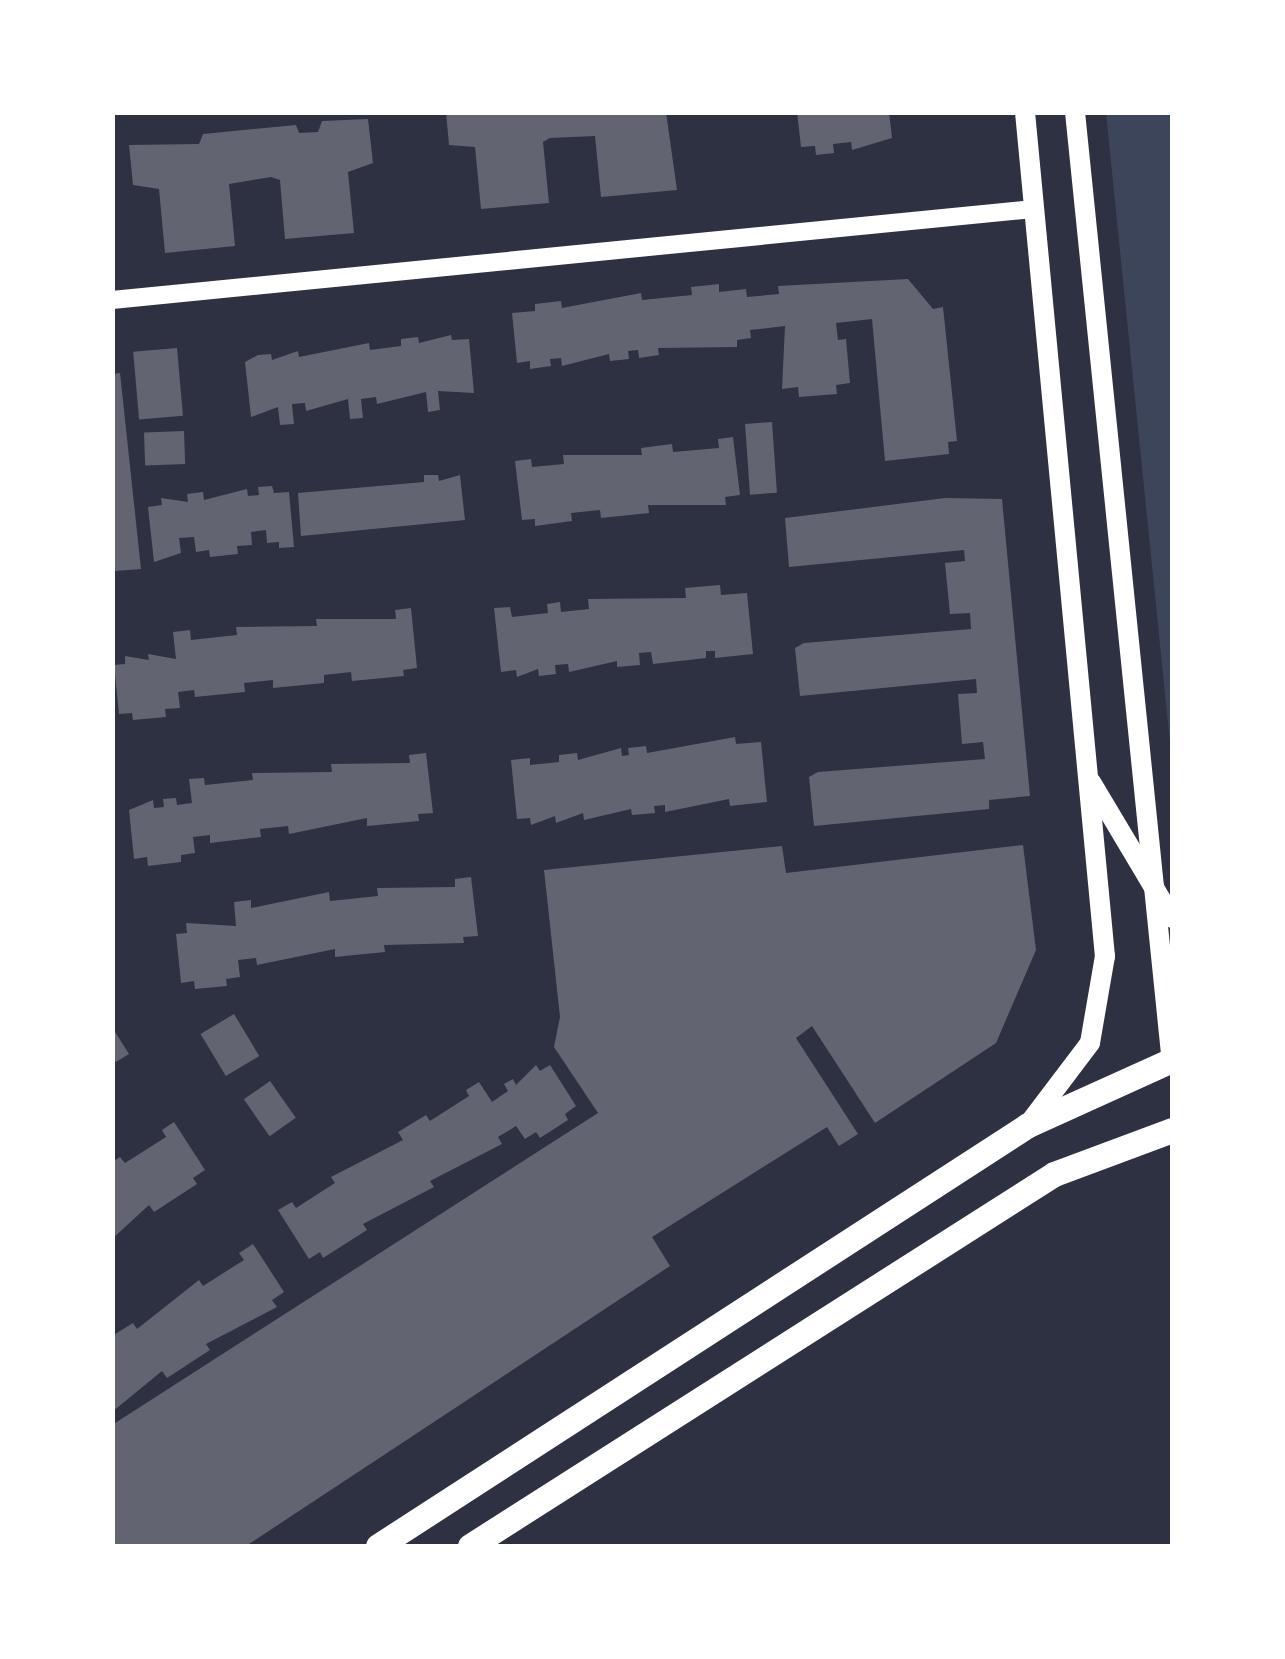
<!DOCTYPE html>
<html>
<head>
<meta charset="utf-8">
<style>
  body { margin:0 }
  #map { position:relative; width:1285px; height:1659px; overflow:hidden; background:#2d3142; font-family:Merriweather,serif }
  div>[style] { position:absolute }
  .green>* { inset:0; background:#3c4559 }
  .building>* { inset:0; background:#626471; transform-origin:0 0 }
  .tertiary>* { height:18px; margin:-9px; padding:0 9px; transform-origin:9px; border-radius:9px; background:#fff }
  .secondary>* { height:20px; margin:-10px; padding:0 10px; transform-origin:10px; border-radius:10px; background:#fff }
  .primary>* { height:25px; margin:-12.5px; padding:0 12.5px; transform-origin:12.5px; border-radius:12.5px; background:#fff }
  span { translate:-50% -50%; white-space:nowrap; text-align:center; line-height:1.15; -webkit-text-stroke:8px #fff; paint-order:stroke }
  .frame { position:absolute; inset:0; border:115px solid #fff; pointer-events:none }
</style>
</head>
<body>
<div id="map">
  <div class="green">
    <div style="clip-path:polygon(1106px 113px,1172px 113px,1172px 763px)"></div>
  </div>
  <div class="building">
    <div style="clip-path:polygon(446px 112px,666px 112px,677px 190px,601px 197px,595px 136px,550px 138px,543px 142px,549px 203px,481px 209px,475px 147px,449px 145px)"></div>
    <div style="clip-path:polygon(797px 112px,889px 112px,892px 138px,852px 150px,851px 142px,833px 144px,834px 153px,816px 155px,815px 146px,801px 147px)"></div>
    <div style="clip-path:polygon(368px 119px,373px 163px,348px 172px,354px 233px,285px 239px,280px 180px,271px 177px,229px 184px,235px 246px,165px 253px,159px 189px,133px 185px,129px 145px,199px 144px,203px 134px,296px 125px,299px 133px,318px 132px,322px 121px)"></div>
    <div style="clip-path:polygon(908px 279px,933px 309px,943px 307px,957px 441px,948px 442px,949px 454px,885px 461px,872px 319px,836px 323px,838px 340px,846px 339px,850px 383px,836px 385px,837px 394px,799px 397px,798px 387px,782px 389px,785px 326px,750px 330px,751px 338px,737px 340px,737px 347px,658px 348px,659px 355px,639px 358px,638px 350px,628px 351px,629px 359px,610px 361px,609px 354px,562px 366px,561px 358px,550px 359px,551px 366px,530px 369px,530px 361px,517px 363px,512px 313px,535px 311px,535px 304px,561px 301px,562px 308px,641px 293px,642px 300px,692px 295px,691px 287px,719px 284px,719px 292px,746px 289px,747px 297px,779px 294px,778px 286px)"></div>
    <div style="clip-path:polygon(451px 335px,452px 340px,469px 339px,474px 393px,438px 391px,440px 410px,428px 412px,426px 392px,377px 404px,376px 397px,361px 399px,363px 418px,350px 419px,348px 399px,306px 411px,305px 403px,292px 404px,294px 424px,280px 425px,278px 407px,251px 417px,245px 362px,258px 355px,271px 354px,272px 360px,298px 351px,299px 357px,369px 343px,370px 350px,401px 346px,401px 339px,418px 337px,419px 343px)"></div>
    <div style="left:177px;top:348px;width:68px;height:44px;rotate:85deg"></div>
    <div style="clip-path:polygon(120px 373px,141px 569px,115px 571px,112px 374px)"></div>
    <div style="left:772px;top:422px;width:71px;height:27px;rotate:86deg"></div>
    <div style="left:184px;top:431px;width:33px;height:40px;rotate:88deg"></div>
    <div style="clip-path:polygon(733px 437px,740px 495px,725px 497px,726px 505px,648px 505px,649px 513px,601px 518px,600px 510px,571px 513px,572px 521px,535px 526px,535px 519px,522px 520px,515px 461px,531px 459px,532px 467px,564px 464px,563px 455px,642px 455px,641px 448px,672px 444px,673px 452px,719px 448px,718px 439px)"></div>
    <div style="clip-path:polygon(424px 475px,438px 475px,439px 481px,460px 475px,465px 520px,301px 536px,298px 493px,424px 482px)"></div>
    <div style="clip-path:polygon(272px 486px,274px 493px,289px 492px,294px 547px,279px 548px,279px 542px,267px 543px,266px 530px,251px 532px,252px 545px,237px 546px,238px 554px,210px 557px,209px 550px,196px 552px,194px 537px,179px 538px,181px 553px,154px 562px,148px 507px,162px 505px,161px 498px,188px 502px,187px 494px,203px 492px,204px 500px,247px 489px,248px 496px,259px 495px,258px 487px)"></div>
    <div style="clip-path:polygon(945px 498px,1002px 499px,1030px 796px,989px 800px,989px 809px,814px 826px,809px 777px,818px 772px,985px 759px,983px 742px,962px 744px,958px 694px,977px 693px,976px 679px,800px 696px,795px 648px,804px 643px,971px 629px,970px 613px,950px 614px,945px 563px,965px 561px,964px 550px,789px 567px,785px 518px)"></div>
    <div style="clip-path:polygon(720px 585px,721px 595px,747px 593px,753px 654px,715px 658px,715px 651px,706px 651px,706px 658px,653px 664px,651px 652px,639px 653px,640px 665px,617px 667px,617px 661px,569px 672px,568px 664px,555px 665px,556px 674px,539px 676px,538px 669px,517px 677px,516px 670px,501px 672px,494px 608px,510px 607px,512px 617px,548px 613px,547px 604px,560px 602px,561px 612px,589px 609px,588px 599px,686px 598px,685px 588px)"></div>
    <div style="clip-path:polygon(411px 608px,417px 668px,403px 670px,404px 676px,352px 681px,351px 672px,324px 675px,324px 683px,273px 688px,273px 680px,244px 683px,245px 692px,195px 697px,194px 690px,178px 692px,180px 708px,165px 709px,166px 717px,133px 720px,132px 713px,119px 714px,114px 665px,125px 664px,125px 656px,149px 660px,148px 654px,176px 659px,173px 632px,190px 630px,191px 640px,237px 635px,236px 627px,317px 626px,316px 619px,396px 619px,395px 610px)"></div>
    <div style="clip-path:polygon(735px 737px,736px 744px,761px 742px,767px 802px,730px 806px,729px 799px,665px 812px,665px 805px,654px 806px,655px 813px,632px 815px,631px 809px,584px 820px,583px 813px,556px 823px,555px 816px,531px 825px,530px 818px,517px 819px,511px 760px,530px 758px,530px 765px,559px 762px,559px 755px,577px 753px,578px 760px,621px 748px,622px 756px,629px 755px,628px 748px,646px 746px,647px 753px)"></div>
    <div style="clip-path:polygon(426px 753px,433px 813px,418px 814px,419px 821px,367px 826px,367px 818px,289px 834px,288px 826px,260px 829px,261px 837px,210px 843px,210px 835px,193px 837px,195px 853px,181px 855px,181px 862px,148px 866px,147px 857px,134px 859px,129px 810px,153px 800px,154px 808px,164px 807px,163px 799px,176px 798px,177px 805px,192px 803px,189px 779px,204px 778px,205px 785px,253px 780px,252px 773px,332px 772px,331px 764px,410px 763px,409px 755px)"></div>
    <div style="clip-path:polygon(1023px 845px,1036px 950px,996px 1043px,875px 1123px,812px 1026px,796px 1038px,858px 1134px,839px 1146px,827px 1127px,652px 1237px,670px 1266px,246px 1546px,112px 1546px,112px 1425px,598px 1113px,554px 1047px,560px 1017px,544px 870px,782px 846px,786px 873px)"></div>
    <div style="clip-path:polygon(471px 877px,478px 936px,463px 937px,464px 943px,384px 945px,385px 952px,335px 957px,335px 949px,257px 965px,256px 958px,238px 960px,240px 977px,226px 979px,227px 986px,195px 989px,194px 981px,181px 983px,176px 934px,187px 933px,186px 923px,236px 926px,234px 902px,251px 900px,251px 908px,329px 892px,330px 901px,378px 896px,377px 888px,455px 887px,455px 879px)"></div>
    <div style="left:234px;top:1014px;width:49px;height:39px;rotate:59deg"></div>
    <div style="clip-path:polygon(112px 1027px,129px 1054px,116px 1062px,112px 1057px)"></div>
    <div style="clip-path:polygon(536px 1065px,540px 1071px,550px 1065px,576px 1106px,565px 1114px,568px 1120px,540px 1138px,536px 1132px,525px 1139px,516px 1126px,498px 1137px,502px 1144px,430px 1181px,434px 1187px,363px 1224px,367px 1230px,323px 1258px,320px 1252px,309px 1259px,278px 1210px,292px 1202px,296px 1208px,335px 1183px,331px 1177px,403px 1140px,398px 1132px,426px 1115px,430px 1121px,469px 1096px,466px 1090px,479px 1082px,492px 1102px,508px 1091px,504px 1084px,513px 1079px,516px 1085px)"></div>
    <div style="left:270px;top:1081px;width:45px;height:32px;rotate:55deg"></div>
    <div style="clip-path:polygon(174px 1122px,205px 1170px,193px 1178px,197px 1184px,154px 1212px,149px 1205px,112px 1239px,112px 1162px,120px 1157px,125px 1163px,166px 1137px,162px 1130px)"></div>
    <div style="clip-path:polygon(253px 1244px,284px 1292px,272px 1300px,277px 1307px,206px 1344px,210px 1350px,167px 1378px,162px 1371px,112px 1412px,112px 1336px,133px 1323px,137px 1329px,199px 1280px,203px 1286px,244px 1260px,239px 1253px)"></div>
  </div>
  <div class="tertiary">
    <div style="left:112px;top:300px;width:926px;rotate:-5.64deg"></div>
  </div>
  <div class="secondary">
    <div style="left:1025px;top:112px;width:848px;rotate:84.59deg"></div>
    <div style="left:1105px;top:956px;width:88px;rotate:99.8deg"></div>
    <div style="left:1090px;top:1043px;width:103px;rotate:127.1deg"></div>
    <div style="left:1075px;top:112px;width:957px;rotate:84.18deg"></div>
    <div style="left:1091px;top:782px;width:158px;rotate:59.2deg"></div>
  </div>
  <div class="primary">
    <div style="left:378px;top:1546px;width:774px;rotate:-32.93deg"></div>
    <div style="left:1028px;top:1125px;width:158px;rotate:-24.3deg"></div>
    <div style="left:470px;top:1546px;width:692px;rotate:-32.5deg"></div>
    <div style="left:1054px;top:1174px;width:126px;rotate:-20.4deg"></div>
  </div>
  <div class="frame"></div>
</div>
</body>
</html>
